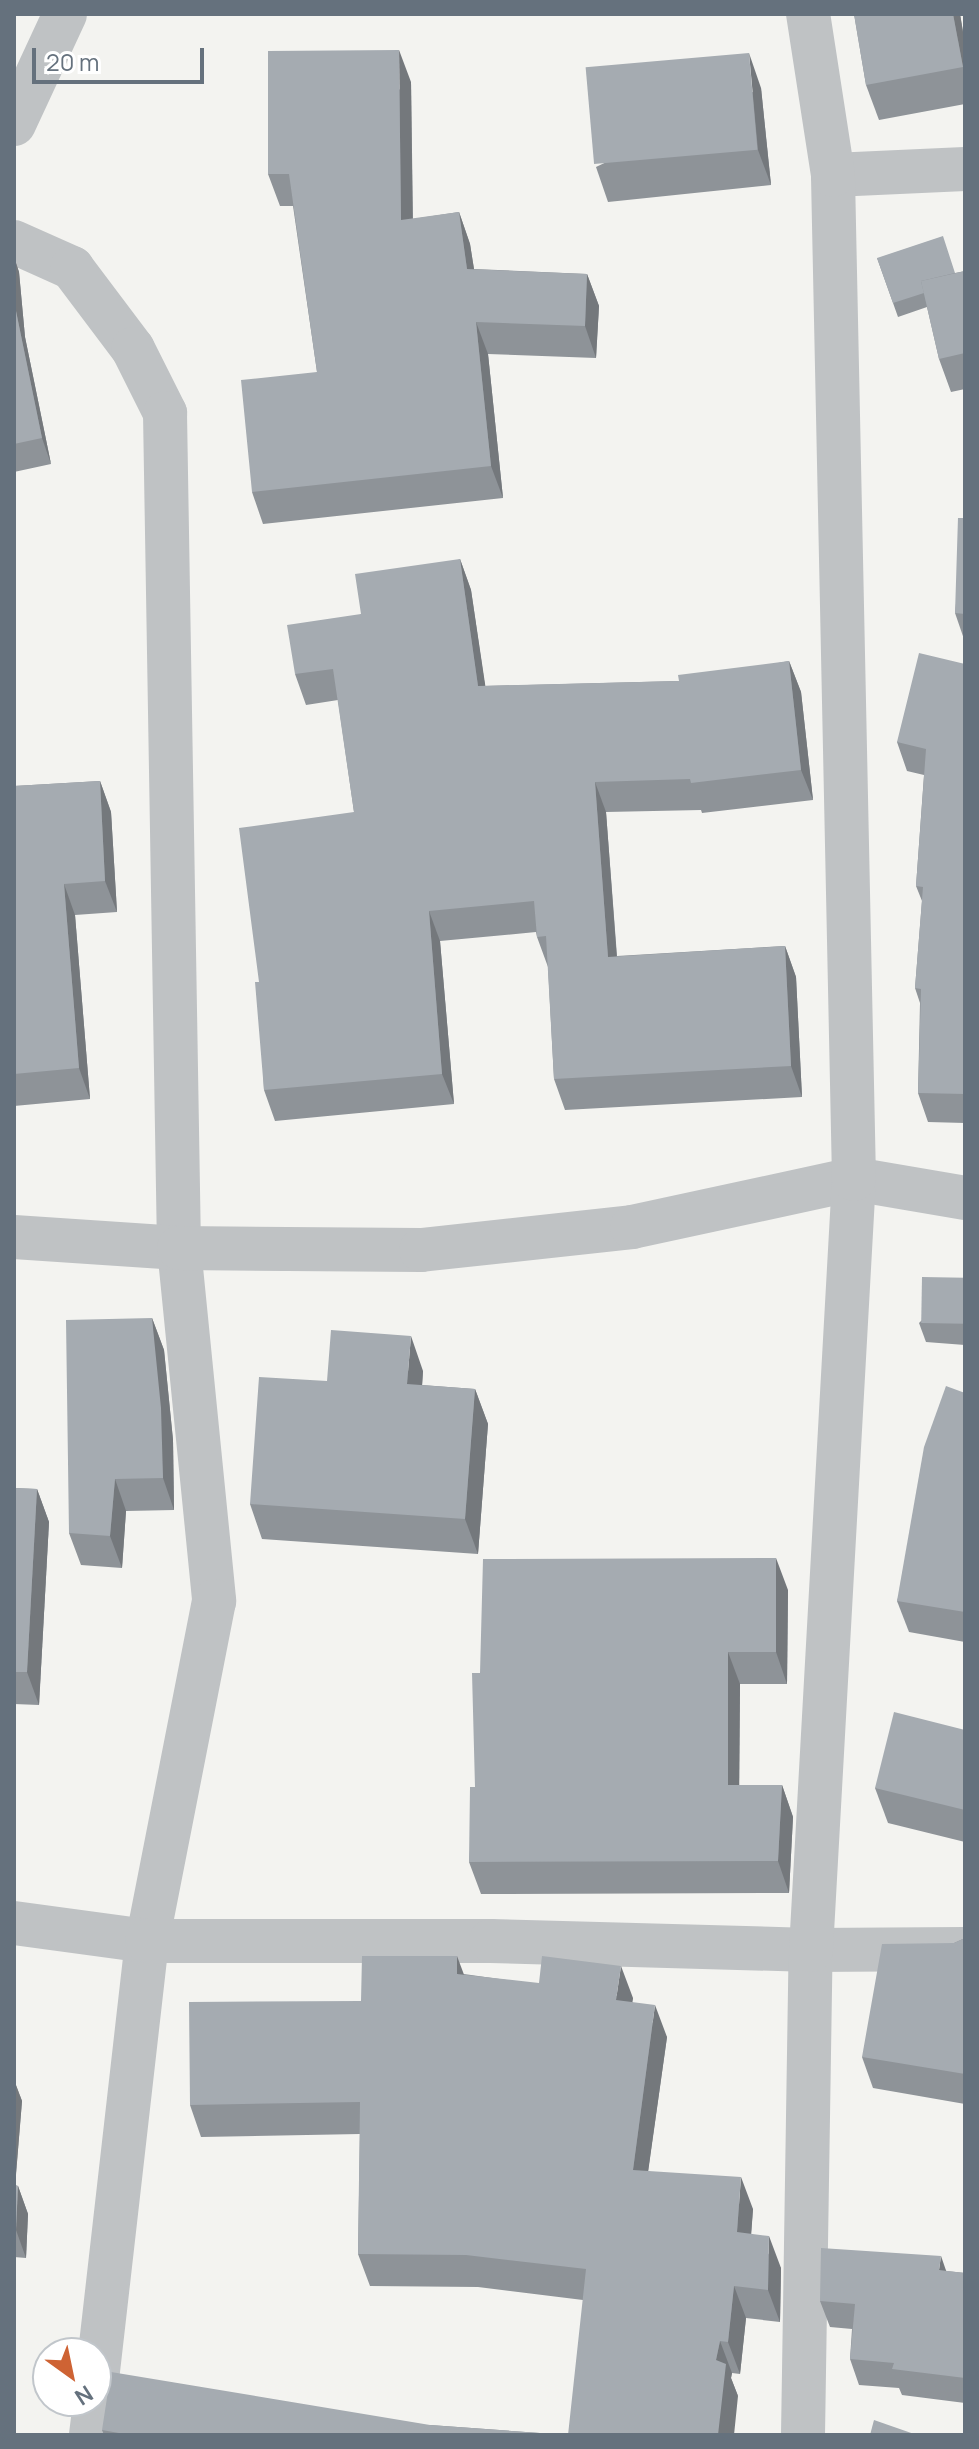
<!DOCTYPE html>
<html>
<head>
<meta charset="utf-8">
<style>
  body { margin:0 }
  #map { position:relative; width:979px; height:2449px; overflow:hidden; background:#f3f3f0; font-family:Manrope,sans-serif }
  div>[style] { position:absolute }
  .street>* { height:44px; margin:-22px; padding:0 22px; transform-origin:22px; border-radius:22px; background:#bfc2c4 }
  .wall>* { inset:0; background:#8e9398 }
  .shaded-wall>* { inset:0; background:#74787c }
  .building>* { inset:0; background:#a5abb1; transform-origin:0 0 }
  span { translate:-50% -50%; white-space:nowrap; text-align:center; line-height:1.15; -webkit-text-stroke:8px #fff; paint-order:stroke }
  .frame { position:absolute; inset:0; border:16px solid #65717d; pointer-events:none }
  .north { position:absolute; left:32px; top:2337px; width:80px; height:80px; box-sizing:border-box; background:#fff; border:2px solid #c1c6cb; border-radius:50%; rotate:147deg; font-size:22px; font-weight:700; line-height:32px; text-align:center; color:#65717d }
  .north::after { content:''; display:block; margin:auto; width:28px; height:36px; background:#ce6334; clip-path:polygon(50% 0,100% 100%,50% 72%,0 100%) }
  .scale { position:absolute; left:32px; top:48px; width:172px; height:36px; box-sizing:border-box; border:4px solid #65717d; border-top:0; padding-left:10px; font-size:24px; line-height:28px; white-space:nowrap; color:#65717d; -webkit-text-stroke:6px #fff; paint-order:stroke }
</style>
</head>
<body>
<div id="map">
  <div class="street">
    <div style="left:14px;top:124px;width:121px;rotate:-65.1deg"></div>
    <div style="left:833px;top:175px;width:132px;rotate:-2.6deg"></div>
    <div style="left:14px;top:242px;width:64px;rotate:24.1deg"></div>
    <div style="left:72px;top:268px;width:101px;rotate:53deg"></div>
    <div style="left:133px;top:349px;width:72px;rotate:63.4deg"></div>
    <div style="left:165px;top:413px;width:835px;rotate:89.04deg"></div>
    <div style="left:179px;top:1248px;width:355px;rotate:84.3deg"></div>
    <div style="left:214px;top:1601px;width:347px;rotate:101.1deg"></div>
    <div style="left:147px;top:1941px;width:452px;rotate:96.5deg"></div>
    <div style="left:14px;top:1237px;width:165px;rotate:3.8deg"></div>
    <div style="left:179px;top:1248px;width:242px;rotate:0.5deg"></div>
    <div style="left:421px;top:1250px;width:212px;rotate:-6.2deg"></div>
    <div style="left:632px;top:1227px;width:227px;rotate:-12.2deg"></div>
    <div style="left:854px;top:1179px;width:113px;rotate:9.7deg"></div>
    <div style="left:14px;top:1923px;width:134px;rotate:7.7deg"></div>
    <div style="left:147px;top:1941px;width:344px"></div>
    <div style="left:491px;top:1941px;width:320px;rotate:1.6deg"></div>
    <div style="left:811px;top:1950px;width:154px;rotate:-0.4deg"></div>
    <div style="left:91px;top:2435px;width:34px;rotate:-83deg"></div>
    <div style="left:803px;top:2435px;width:485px;rotate:-89.1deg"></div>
    <div style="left:811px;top:1950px;width:772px;rotate:-86.81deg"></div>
    <div style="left:854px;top:1179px;width:1004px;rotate:-91.2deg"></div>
    <div style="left:833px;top:175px;width:163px;rotate:-98.8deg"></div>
  </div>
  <div class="wall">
    <div style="clip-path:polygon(854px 14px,960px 14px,965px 44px,965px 104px,879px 120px,866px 85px)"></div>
    <div style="clip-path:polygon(411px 82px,413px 219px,459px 212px,470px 244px,474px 269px,587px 274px,599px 306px,596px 358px,488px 354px,503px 498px,263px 524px,252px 492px,317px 372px,293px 206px,280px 206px,268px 174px)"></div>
    <div style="clip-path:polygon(761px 88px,771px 185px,608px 202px,596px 167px)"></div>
    <div style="clip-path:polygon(14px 257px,19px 272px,25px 337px,51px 464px,14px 472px)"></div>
    <div style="clip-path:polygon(877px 258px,955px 273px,965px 271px,965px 389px,951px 392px,939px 359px,927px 307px,898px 317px)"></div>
    <div style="clip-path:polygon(965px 518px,965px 642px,955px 613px)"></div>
    <div style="clip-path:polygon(460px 559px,471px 590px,485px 686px,679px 681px,789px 661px,801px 692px,813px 800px,702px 813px,701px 810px,606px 812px,617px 956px,785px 946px,796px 977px,802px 1097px,565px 1110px,554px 1079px,548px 967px,537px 937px,536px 932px,440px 941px,454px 1104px,275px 1121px,264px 1090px,259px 982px,354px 812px,338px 700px,306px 705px,295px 674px,361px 614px)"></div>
    <div style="clip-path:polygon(965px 664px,965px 1123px,928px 1122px,918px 1093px,920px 1003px,915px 988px,922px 901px,916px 886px,924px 775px,907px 771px,897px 742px)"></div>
    <div style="clip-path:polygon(100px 781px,111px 812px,117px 912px,75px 915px,90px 1099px,14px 1106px,14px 786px)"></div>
    <div style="clip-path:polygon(965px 1278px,965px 1345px,926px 1342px,919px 1323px)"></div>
    <div style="clip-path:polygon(152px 1318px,164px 1350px,173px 1440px,174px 1510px,126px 1511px,122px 1568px,81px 1565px,69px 1533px)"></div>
    <div style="clip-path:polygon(423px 1371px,422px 1385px,475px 1389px,488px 1424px,478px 1554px,262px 1539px,250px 1504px,327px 1381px)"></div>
    <div style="clip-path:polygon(965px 1393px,965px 1642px,909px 1632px,897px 1601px)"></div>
    <div style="clip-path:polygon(14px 1488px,37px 1489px,49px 1522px,39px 1705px,14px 1704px)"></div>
    <div style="clip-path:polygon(788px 1590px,787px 1684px,740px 1684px,739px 1785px,782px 1785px,793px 1817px,789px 1893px,481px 1894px,469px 1862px,475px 1787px,480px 1673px)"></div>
    <div style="clip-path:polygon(965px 1730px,965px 1842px,888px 1823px,875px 1788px)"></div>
    <div style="clip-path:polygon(965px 1938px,965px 2104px,873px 2088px,862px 2057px,954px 1943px)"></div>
    <div style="clip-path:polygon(464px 1974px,633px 1998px,632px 2002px,667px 2037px,648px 2171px,753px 2209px,751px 2234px,781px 2268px,780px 2322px,746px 2318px,740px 2374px,732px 2373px,731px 2378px,738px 2396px,583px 2300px,478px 2287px,370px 2286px,358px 2254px,360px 2134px,201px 2137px,190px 2105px,361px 2001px)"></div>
    <div style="clip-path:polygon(14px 2080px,22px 2101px,15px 2185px,18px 2186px,28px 2214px,26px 2258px,14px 2257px)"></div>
    <div style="clip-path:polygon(946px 2271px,965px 2273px,965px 2403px,902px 2395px,899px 2388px,859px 2385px,850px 2359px,852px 2329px,830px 2327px,820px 2301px)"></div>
    <div style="clip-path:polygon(430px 2425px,568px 2435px,104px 2435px,102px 2430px)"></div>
  </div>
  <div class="shaded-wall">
    <div style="clip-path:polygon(953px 14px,960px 14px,965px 44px,965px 74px,963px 67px)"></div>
    <div style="clip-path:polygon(399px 50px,411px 82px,413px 252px,401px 220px)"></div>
    <div style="clip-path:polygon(749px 53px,761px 88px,771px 185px,758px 150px)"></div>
    <div style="clip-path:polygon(459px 212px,470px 244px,479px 301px,467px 269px)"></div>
    <div style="clip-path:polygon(14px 257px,19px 272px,25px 337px,51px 464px,42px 438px,16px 311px,14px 291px)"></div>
    <div style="clip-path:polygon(587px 274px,599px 306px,596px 358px,585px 326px)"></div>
    <div style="clip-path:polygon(476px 322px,488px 354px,503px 498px,491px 466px)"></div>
    <div style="clip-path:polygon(460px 559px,471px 590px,490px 717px,478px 686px)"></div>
    <div style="clip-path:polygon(789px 661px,801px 692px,813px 800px,801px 770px)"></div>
    <div style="clip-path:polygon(100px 781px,111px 812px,117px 912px,105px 881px)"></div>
    <div style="clip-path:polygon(595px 782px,606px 812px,619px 987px,608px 957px)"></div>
    <div style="clip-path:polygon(64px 884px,75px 915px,90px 1099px,79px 1068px)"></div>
    <div style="clip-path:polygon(429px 911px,440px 941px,454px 1104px,442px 1074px)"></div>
    <div style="clip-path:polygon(785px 946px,796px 977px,802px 1097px,791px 1066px)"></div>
    <div style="clip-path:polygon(152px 1318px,164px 1350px,173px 1440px,174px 1510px,163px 1478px)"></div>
    <div style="clip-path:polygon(411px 1336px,423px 1371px,420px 1419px,407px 1384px)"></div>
    <div style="clip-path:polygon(475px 1389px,488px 1424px,478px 1554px,465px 1519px)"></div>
    <div style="clip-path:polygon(115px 1479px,126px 1511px,122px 1568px,110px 1536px)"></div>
    <div style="clip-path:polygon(37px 1489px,49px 1522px,39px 1705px,27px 1672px)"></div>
    <div style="clip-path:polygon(776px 1558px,788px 1590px,787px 1684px,776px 1652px)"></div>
    <div style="clip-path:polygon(728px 1652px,740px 1684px,739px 1817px,728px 1785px)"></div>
    <div style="clip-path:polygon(782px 1785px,793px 1817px,789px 1893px,778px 1861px)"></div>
    <div style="clip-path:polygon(457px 1956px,469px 1988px,457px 1974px)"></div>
    <div style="clip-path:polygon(621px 1966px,633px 1998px,628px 2032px,616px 2000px)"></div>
    <div style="clip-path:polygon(655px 2005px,667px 2037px,644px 2201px,633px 2170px)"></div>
    <div style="clip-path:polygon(14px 2080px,22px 2101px,14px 2199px)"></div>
    <div style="clip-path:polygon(741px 2177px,753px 2209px,749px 2264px,737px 2232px)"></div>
    <div style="clip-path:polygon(18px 2186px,28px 2214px,26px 2258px,16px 2230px)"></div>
    <div style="clip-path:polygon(769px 2236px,781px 2268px,780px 2322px,768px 2290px)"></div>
    <div style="clip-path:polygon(941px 2256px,950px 2282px,939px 2270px)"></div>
    <div style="clip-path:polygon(734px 2286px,746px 2318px,740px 2374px,728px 2342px)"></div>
    <div style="clip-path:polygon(720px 2341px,732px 2373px,731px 2378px,738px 2396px,734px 2435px,718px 2435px,716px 2360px)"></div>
  </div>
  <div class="building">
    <div style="clip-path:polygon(854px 14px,953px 14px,963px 67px,866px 85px)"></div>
    <div style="clip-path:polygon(399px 50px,401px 220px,459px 212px,467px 269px,587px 274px,585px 326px,476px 322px,491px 466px,252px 492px,241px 380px,317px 372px,289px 174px,268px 174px,268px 51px)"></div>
    <div style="left:749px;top:53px;width:97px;height:164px;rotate:85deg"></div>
    <div style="clip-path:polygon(943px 236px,955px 273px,921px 281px,924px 293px,893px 303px,877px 258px)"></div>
    <div style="clip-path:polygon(965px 271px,965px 353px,939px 359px,921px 281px)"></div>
    <div style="clip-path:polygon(14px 291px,16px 311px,42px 438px,14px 444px)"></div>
    <div style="clip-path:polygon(958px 518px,965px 518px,965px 614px,955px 613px)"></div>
    <div style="clip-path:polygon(460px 559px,478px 686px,679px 681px,678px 675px,789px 661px,801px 770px,691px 783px,690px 779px,595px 782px,608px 957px,785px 946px,791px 1066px,554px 1079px,546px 936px,537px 937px,534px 901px,429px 911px,442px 1074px,264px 1090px,255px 982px,259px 982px,239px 828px,354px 812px,333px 669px,295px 674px,287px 625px,361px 614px,355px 574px)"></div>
    <div style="clip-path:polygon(919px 653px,965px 664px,965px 1094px,918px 1093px,921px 989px,915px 988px,923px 887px,916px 886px,926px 749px,897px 742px)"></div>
    <div style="clip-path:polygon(100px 781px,105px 881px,64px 884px,79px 1068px,14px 1074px,14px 786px)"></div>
    <div style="left:922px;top:1277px;width:43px;height:46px;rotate:1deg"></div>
    <div style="clip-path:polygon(152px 1318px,161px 1408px,163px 1478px,115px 1479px,110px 1536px,69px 1533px,66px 1320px)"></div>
    <div style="clip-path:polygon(331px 1330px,411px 1336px,407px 1384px,475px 1389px,465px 1519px,250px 1504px,259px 1377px,327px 1381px)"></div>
    <div style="clip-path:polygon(946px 1386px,965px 1393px,965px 1612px,897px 1601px,924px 1447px)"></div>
    <div style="clip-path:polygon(14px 1488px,37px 1489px,27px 1672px,14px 1672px)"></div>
    <div style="clip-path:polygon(776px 1558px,776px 1652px,728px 1652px,728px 1785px,782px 1785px,778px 1861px,469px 1862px,470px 1787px,475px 1787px,472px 1673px,480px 1673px,483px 1559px)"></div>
    <div style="clip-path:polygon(894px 1712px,965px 1730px,965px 1810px,875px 1788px)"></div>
    <div style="clip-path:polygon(965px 1938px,965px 2074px,862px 2057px,882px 1944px,954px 1943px)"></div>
    <div style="clip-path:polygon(362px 1956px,457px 1956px,457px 1974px,539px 1983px,542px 1956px,621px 1966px,616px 2000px,655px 2005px,633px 2170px,741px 2177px,737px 2232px,769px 2236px,768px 2290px,734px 2286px,728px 2342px,720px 2341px,716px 2360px,726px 2364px,718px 2435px,568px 2435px,586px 2269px,466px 2255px,358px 2254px,360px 2102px,190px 2105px,189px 2002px,361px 2001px)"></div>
    <div style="clip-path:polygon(14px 2185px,18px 2186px,16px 2230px,14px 2230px)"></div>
    <div style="clip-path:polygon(821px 2248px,941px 2256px,939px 2270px,965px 2273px,965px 2378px,892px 2369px,894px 2363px,850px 2359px,855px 2304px,820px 2301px)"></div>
    <div style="clip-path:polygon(111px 2372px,430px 2425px,568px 2435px,130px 2435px,102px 2430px)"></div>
    <div style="clip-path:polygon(874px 2420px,917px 2435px,870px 2435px)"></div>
  </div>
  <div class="frame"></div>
  <div class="north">N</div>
  <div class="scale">20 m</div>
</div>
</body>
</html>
